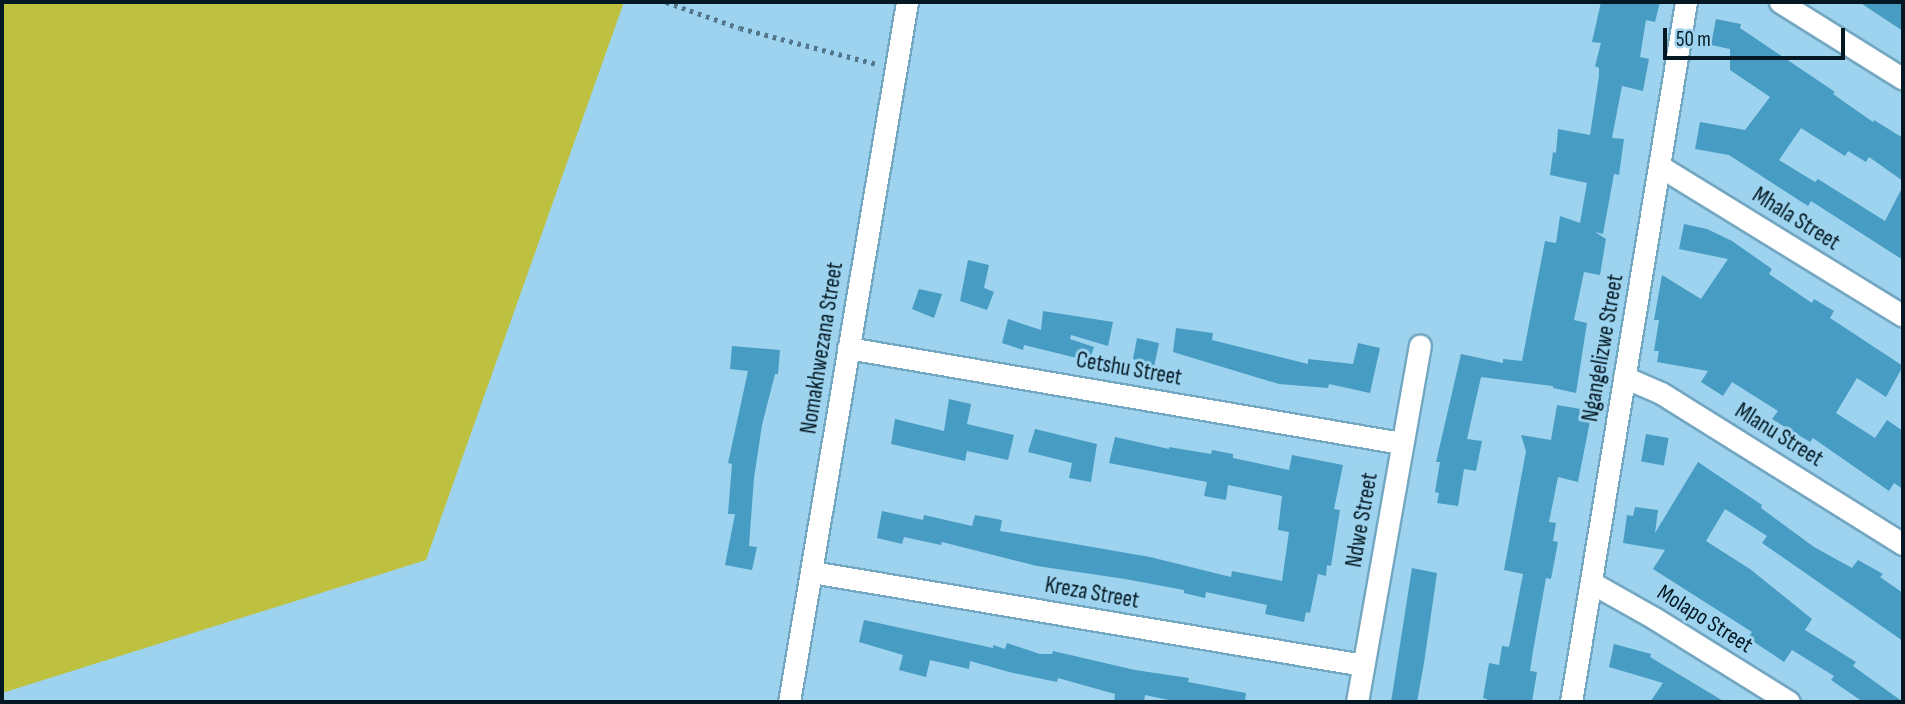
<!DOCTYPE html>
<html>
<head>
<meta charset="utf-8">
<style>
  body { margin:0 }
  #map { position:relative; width:1905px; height:704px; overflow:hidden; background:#9dd3ee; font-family:"Sofia Sans Condensed",sans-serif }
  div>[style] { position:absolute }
  .green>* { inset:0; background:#bec13f }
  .building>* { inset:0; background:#479cc3; transform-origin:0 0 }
  .path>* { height:4.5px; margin-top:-2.25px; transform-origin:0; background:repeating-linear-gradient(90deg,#517689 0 3.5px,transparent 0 8.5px) }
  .roads { filter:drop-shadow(2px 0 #73a7c2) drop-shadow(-2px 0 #73a7c2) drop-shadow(0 2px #73a7c2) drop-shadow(0 -2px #73a7c2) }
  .minor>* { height:21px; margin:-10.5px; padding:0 10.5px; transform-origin:10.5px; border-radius:10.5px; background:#fff }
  span { translate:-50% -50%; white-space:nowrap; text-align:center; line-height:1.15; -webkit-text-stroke:6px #9dd3ee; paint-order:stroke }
  .street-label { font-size:23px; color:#031822 }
  .frame { position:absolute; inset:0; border:4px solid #031822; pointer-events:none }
  .scale { position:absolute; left:1663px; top:28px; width:182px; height:32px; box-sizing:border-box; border:4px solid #031822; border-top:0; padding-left:9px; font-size:21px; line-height:24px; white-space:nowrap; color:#031822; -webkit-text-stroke:5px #9dd3ee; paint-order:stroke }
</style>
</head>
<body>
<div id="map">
  <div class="green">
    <div style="clip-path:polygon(2px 2px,624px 2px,426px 560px,2px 693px)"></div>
  </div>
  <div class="building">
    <div style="clip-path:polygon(1601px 2px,1660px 2px,1655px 22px,1646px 20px,1640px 57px,1649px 59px,1643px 91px,1622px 86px,1612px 138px,1624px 139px,1619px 175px,1614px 174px,1603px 234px,1595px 232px,1606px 239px,1600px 275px,1584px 272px,1574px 320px,1587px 323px,1576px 393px,1553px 388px,1553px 386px,1481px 377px,1467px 439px,1482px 441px,1476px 471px,1464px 469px,1458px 506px,1437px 503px,1439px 493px,1435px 492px,1440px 462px,1436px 462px,1461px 354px,1503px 363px,1503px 359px,1522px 361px,1545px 241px,1556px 243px,1560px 216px,1580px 223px,1587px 183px,1550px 175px,1553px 152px,1556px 153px,1558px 129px,1590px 135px,1599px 76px,1599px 68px,1595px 66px,1601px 43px,1592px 42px)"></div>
    <div style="clip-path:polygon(1859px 2px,1903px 2px,1903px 31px)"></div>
    <div style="clip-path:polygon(1716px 19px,1741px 24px,1740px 28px,1835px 92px,1833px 94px,1873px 122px,1874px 120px,1903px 138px,1903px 181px,1869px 157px,1866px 162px,1848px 151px,1845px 156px,1801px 128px,1779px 160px,1815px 182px,1818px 179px,1885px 221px,1903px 186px,1903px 260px,1811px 201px,1808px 206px,1729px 155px,1695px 149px,1700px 122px,1745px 130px,1770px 97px,1730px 70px,1730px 49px,1711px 45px)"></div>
    <div style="clip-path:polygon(1684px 224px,1707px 229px,1732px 241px,1772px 269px,1769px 274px,1812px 303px,1814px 299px,1834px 311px,1830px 318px,1903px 366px,1886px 397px,1857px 378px,1836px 413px,1875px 438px,1887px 420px,1903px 431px,1903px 489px,1894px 483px,1889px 491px,1813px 438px,1810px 442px,1772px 419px,1778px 411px,1732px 382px,1723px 396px,1701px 382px,1708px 371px,1657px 362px,1659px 351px,1654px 351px,1659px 320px,1654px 320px,1662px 275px,1701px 299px,1728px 259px,1679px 249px)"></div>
    <div style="clip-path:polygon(968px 260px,989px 265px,984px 288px,994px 292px,987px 310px,960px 301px)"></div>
    <div style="clip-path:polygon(919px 289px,942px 294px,934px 318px,912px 309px)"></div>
    <div style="clip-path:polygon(1043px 311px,1113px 322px,1108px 346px,1071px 335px,1070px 339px,1094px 347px,1089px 361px,1024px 345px,1023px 350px,1002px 343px,1008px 319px,1041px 330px)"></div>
    <div style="clip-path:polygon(1176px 328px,1213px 333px,1212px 340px,1308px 364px,1308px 359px,1353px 364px,1358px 343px,1380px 348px,1370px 393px,1329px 384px,1328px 388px,1279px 384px,1173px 352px)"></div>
    <div style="clip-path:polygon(1137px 338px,1159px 343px,1154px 367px,1133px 359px)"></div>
    <div style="clip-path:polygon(732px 346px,780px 350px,778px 374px,775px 374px,762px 425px,754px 478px,749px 546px,757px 547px,752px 570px,725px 565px,735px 514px,728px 514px,732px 464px,728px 463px,748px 371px,730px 369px)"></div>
    <div style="clip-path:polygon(949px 399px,971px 404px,967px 424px,1014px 435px,1008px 460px,967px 451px,965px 461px,891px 444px,895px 419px,944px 431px)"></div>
    <div style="clip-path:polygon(1557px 405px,1592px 411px,1578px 482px,1558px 477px,1549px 522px,1556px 523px,1553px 541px,1558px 542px,1551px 579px,1546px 578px,1533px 651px,1530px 671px,1537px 672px,1532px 702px,1486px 702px,1487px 699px,1483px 698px,1489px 663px,1499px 665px,1502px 646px,1509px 647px,1523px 574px,1504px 570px,1526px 451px,1521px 435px,1551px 440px)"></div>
    <div style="clip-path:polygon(1035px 429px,1097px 444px,1091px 482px,1069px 478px,1072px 463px,1028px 452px)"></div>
    <div style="left:1646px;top:434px;width:23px;height:28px;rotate:10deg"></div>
    <div style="clip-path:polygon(1115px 437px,1169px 449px,1169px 447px,1211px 454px,1212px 450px,1233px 454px,1233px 458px,1289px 470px,1292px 455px,1343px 465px,1334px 509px,1340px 510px,1331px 566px,1327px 565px,1326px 576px,1318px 574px,1310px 613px,1306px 612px,1304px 622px,1265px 614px,1267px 605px,1206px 592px,1205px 598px,1184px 593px,1184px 590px,1125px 579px,1037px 566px,942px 542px,941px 545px,904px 537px,902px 544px,877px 538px,882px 511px,923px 520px,924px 515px,972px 526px,975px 515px,1002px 520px,1000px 531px,1150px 557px,1231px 577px,1232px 571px,1282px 581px,1289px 532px,1278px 530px,1282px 496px,1228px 485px,1226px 500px,1204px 496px,1207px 482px,1109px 463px)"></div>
    <div style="clip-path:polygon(1698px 462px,1762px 505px,1761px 508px,1814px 547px,1852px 568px,1858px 560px,1883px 574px,1880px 577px,1903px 593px,1903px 641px,1762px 543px,1767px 536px,1725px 509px,1706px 541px,1750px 569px,1812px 619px,1805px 630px,1856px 662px,1853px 666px,1903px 702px,1863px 702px,1831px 680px,1834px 676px,1792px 650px,1784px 662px,1748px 638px,1752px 632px,1653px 569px,1665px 550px,1623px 543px,1627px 515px,1633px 516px,1635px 507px,1658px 510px,1655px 533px)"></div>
    <div style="clip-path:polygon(1412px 568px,1437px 573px,1424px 663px,1417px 702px,1391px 702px)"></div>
    <div style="clip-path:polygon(864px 620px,993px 648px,993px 645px,1005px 649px,1007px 643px,1040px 654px,1052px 654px,1053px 651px,1135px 670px,1189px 678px,1188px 682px,1246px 693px,1245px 702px,1178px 702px,1145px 695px,1144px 702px,1114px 702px,1115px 694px,1058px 678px,1057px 682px,1009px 672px,970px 661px,969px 669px,930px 660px,926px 677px,899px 670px,903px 655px,859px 642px)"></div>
    <div style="clip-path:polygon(1614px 644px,1651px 654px,1650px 657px,1725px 702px,1650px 702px,1663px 683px,1609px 667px)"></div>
  </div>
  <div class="path">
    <div style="left:666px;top:2px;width:78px;rotate:19.4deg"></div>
    <div style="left:740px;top:28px;width:141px;rotate:14.8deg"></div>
  </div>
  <div class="roads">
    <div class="minor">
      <div style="left:1780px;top:2px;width:145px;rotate:32deg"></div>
      <div style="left:1661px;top:167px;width:284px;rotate:31.6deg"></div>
      <div style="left:848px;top:348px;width:561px;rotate:9.75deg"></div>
      <div style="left:1624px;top:377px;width:40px;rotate:23.4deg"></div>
      <div style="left:1661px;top:393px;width:285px;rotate:32deg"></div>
      <div style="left:812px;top:572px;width:559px;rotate:9.58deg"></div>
      <div style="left:1592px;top:583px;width:71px;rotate:29.4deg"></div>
      <div style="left:1654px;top:618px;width:159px;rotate:31.9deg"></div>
      <div style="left:789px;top:702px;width:710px;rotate:-80.43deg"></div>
      <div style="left:1357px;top:702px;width:362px;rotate:-80deg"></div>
      <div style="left:1571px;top:702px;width:709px;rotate:-80.67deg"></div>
    </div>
  </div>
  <div class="street-label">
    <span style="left:1796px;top:219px;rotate:32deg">Mhala Street</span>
    <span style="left:822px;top:348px;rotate:-81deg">Nomakhwezana Street</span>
    <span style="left:1603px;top:348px;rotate:-80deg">Ngangelizwe Street</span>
    <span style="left:1129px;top:369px;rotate:10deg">Cetshu Street</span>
    <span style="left:1779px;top:435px;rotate:32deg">Mlanu Street</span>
    <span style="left:1362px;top:520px;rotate:-80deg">Ndwe Street</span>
    <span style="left:1092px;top:593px;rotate:10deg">Kreza Street</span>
    <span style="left:1705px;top:619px;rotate:32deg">Molapo Street</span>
  </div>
  <div class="frame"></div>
  <div class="scale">50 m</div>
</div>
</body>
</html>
